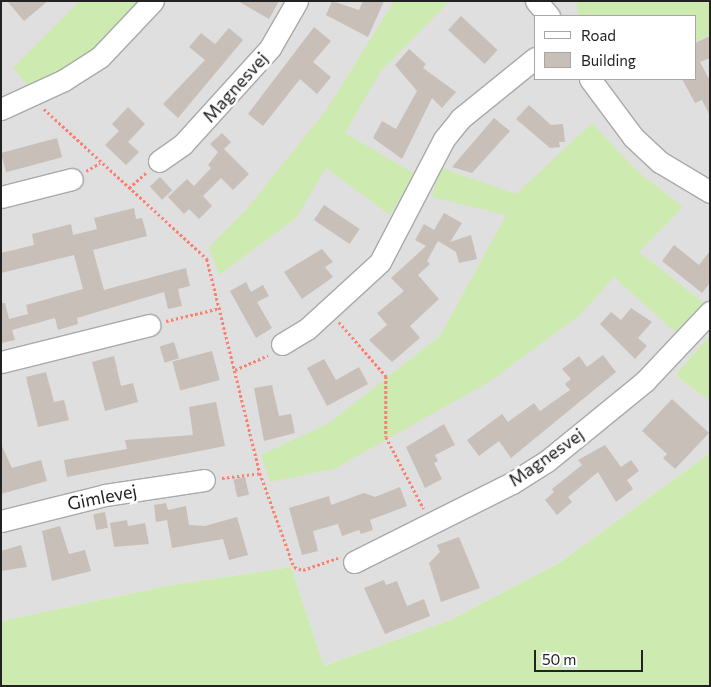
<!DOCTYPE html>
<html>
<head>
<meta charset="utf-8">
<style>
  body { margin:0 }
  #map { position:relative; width:711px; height:687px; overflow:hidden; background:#f2efe9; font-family:Commissioner,sans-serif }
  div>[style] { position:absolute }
  .residential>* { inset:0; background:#e0dfdf }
  .grass>* { inset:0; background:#cdebb0 }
  .building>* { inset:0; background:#c7bfb8; transform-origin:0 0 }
  .path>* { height:2.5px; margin-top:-1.25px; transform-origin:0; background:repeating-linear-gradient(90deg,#fa8072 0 2.5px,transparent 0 5px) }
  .roads { filter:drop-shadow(1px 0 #a9a9a9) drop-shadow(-1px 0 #a9a9a9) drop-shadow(0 1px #a9a9a9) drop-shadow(0 -1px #a9a9a9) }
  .minor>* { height:21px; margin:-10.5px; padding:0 10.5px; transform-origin:10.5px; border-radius:10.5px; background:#fff }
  span { translate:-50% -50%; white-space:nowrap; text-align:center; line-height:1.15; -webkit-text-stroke:5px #fff; paint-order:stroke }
  .street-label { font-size:18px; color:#222 }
  .frame { position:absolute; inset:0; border:2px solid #222; pointer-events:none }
  .legend { position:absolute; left:534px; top:15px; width:162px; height:65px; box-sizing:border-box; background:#fff; border:1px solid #a7a7a7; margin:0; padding:6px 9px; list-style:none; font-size:15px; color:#222 }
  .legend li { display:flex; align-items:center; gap:10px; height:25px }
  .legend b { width:25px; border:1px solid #a7a7a7 }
  .scale { position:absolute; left:534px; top:650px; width:109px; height:22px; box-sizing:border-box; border:2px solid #222; border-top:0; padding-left:6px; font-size:15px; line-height:18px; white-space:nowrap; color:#222; -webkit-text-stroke:4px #fff; paint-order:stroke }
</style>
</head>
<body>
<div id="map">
  <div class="residential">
    <div style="clip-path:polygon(evenodd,1px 1px,710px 1px,710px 335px,675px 375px,710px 401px,710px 453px,559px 563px,450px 620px,324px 666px,291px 567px,171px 585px,1px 621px,1px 1px,535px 16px,695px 16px,695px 79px,535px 79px,535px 16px)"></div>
  </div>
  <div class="grass">
    <div style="clip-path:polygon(80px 1px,144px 1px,95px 53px,31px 89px,13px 68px)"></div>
    <div style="clip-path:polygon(394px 1px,450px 1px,380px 72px,345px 133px,415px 174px,390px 215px,326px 168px,296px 218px,219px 275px,209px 247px,246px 210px,327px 109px)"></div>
    <div style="clip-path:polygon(577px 1px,710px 1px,710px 35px,695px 42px,695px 16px,578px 16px)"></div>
    <div style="clip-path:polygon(592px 123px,637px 171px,683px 207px,639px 252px,705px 304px,675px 332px,614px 277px,580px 315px,489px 382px,334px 469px,270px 482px,261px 455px,329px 423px,440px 336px,506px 215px,432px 197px,439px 167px,516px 194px)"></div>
    <div style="clip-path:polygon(710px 335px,710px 401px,675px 375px)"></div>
    <div style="clip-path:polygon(710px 453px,710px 686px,1px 686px,1px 621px,171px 585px,291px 567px,324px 666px,450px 620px,559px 563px)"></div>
  </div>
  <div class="building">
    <div style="clip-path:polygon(7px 1px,48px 1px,24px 21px)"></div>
    <div style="clip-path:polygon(238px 1px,279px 1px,269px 19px)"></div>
    <div style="clip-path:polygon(332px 1px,359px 10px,363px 1px,384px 1px,368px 37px,326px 15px)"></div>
    <div style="left:461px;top:16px;width:50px;height:19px;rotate:43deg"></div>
    <div style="clip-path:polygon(314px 27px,331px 41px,313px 62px,331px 77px,317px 94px,300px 79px,263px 126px,248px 114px)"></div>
    <div style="clip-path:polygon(229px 28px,243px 40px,178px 118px,163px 104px,205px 60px,189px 47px,201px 33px,215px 44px)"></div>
    <div style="clip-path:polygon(710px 36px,710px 58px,700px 62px,710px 81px,710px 116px,702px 100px,695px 103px,682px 79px,695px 79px,695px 43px)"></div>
    <div style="clip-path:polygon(409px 49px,426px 64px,423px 68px,456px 92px,442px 108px,432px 98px,402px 159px,373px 138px,382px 121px,396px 129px,417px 91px,395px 65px)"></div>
    <div style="clip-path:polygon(529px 105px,551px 125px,563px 124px,565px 142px,559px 142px,560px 147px,550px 148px,516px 119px)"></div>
    <div style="clip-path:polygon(128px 107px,145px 124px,128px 142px,139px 152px,126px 165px,105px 145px,119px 131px,112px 124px)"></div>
    <div style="clip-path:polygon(494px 118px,510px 131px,472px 173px,452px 167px)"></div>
    <div style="clip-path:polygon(222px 133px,231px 142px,224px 149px,249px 174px,233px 190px,221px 178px,203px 196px,212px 206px,199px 219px,189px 209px,184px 214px,168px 197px,187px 179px,194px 186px,211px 168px,208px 165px,218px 152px,210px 144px)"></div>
    <div style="left:57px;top:138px;width:20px;height:58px;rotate:75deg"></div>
    <div style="left:160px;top:177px;width:18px;height:14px;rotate:47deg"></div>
    <div style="left:324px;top:205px;width:43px;height:18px;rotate:34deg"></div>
    <div style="clip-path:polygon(134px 208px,136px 219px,142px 218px,147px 236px,93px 250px,104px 290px,186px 268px,190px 286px,178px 289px,182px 306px,168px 309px,164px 292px,77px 318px,78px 324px,58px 330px,55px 318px,12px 330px,15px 340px,1px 343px,1px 303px,5px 303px,9px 319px,28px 314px,26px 305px,83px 289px,74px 255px,1px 273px,1px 253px,34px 245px,32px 234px,71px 224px,73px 235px,97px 229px,94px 218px)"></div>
    <div style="clip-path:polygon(444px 213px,462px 223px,450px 242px,471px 235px,477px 259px,459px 263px,456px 252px,438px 241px,427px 261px,430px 264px,418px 275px,439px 299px,410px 326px,420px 338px,392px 362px,369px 340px,387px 325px,377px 313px,404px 291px,391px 278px,426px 246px,415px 240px,424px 224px,434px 230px)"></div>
    <div style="clip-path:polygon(674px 245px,699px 265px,710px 251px,710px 283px,702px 293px,662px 261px)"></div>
    <div style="clip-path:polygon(322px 249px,333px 262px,325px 267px,333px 277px,302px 299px,284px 272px)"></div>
    <div style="clip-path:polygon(246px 282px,251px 292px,263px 285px,269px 296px,257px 302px,272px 328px,256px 338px,230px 291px)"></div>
    <div style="clip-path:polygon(631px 308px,652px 322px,638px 338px,647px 346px,635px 359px,600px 324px,611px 312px,621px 320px)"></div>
    <div style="left:174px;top:342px;width:17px;height:15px;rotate:73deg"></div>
    <div style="left:212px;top:351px;width:30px;height:41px;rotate:75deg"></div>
    <div style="clip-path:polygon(603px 355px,616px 372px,511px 458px,499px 441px,479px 456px,467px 440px,502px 414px,508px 422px,534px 403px,540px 411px,570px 390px,565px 384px,571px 379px,562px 369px,579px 356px,587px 367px)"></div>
    <div style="clip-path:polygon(114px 356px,121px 386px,133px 383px,138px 402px,105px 411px,92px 362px)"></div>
    <div style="clip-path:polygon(324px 359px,336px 380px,359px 367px,368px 384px,327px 406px,307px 368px)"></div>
    <div style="clip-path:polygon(46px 372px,54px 402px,64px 400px,69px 420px,38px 427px,26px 377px)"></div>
    <div style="clip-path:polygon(272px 385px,279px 416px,291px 414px,295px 433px,264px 441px,254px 388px)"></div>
    <div style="clip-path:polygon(672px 399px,709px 433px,675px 469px,663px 458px,667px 454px,642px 431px)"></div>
    <div style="clip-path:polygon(216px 402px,225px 446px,67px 477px,64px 460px,127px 449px,125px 440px,193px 435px,189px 407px)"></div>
    <div style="clip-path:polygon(444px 424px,455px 445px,435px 455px,438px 461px,434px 463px,442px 479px,425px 488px,406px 447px)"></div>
    <div style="clip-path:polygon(1px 444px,12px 468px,41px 460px,47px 481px,1px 494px)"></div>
    <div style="clip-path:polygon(605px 445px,621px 467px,631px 460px,639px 471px,627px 480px,633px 489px,616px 502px,598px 472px,568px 497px,572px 502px,557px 515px,545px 500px,554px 492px,552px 489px,582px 465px,578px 460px)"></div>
    <div style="left:245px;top:477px;width:18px;height:12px;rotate:77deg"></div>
    <div style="clip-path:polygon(400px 487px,407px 506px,370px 520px,373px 530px,361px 534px,359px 530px,342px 536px,338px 524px,313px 531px,318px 551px,302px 555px,289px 508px,329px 496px,331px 505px,364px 493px,375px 497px)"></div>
    <div style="clip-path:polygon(166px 503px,168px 510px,186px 506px,189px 525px,205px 526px,237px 517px,248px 555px,229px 560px,223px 539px,172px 548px,167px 520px,156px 522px,154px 505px)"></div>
    <div style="left:105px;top:512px;width:16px;height:12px;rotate:79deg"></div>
    <div style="clip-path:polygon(127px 520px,128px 526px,145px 523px,149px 544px,114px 547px,110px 523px)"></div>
    <div style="clip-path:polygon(60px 526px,69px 554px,85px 550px,91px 571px,52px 581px,42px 531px)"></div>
    <div style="clip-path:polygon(459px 537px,480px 588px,441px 602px,429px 563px,440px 552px,437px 545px)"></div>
    <div style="clip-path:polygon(21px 545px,27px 567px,1px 571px,1px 551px)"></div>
    <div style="clip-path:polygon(384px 580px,386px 585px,397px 581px,407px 606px,424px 599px,430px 616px,385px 634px,364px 588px)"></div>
  </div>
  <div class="path">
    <div style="left:44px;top:109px;width:222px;rotate:42.6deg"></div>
    <div style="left:207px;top:259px;width:220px;rotate:76.1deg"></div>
    <div style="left:260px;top:473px;width:100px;rotate:70.1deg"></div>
    <div style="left:294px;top:567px;width:9px;rotate:18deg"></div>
    <div style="left:303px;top:570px;width:37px;rotate:-19deg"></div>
    <div style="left:86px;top:171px;width:16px;rotate:-30deg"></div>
    <div style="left:129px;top:188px;width:24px;rotate:-42deg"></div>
    <div style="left:166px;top:321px;width:56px;rotate:-13.5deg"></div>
    <div style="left:339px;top:322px;width:72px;rotate:49deg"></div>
    <div style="left:386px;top:376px;width:61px;rotate:90deg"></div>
    <div style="left:386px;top:437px;width:81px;rotate:62.2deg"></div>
    <div style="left:235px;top:370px;width:36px;rotate:-24deg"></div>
    <div style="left:222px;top:478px;width:38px;rotate:-7deg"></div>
  </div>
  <div class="roads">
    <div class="minor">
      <div style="left:536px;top:1px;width:20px;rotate:49deg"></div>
      <div style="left:590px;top:79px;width:72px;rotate:53.4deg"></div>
      <div style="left:633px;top:137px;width:37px;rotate:43deg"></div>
      <div style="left:660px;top:162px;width:58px;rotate:31deg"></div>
      <div style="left:1px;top:109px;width:69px;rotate:-24.7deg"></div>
      <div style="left:64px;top:80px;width:43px;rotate:-32.6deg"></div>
      <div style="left:100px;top:57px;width:77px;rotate:-46.6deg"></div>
      <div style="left:159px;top:161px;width:29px;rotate:-35deg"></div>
      <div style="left:183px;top:144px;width:130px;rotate:-47.8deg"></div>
      <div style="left:270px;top:48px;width:54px;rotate:-60.1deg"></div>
      <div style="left:1px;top:197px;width:73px;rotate:-14.2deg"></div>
      <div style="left:282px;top:344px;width:29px;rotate:-31deg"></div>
      <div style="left:307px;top:329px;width:99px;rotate:-42.5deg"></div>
      <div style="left:380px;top:262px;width:139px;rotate:-62.5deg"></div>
      <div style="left:444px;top:139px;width:27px;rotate:-51deg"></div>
      <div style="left:461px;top:118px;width:95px;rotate:-39deg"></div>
      <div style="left:1px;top:362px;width:153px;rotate:-14deg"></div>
      <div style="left:1px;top:521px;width:107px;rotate:-14deg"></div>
      <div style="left:105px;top:495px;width:100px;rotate:-8.6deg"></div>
      <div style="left:354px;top:562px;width:177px;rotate:-26.6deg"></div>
      <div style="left:512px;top:483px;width:41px;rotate:-32.2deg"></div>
      <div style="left:547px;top:461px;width:127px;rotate:-39.2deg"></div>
      <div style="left:645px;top:381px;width:95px;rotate:-46.7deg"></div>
    </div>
  </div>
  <div class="street-label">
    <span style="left:235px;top:87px;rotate:-48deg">Magnesvej</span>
    <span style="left:546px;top:457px;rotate:-35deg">Magnesvej</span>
    <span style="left:102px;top:497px;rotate:-11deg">Gimlevej</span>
  </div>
  <div class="frame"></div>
  <ul class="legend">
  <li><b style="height:6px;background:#fff"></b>Road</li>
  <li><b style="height:14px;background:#c7bfb8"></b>Building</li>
  </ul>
  <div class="scale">50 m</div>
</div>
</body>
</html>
